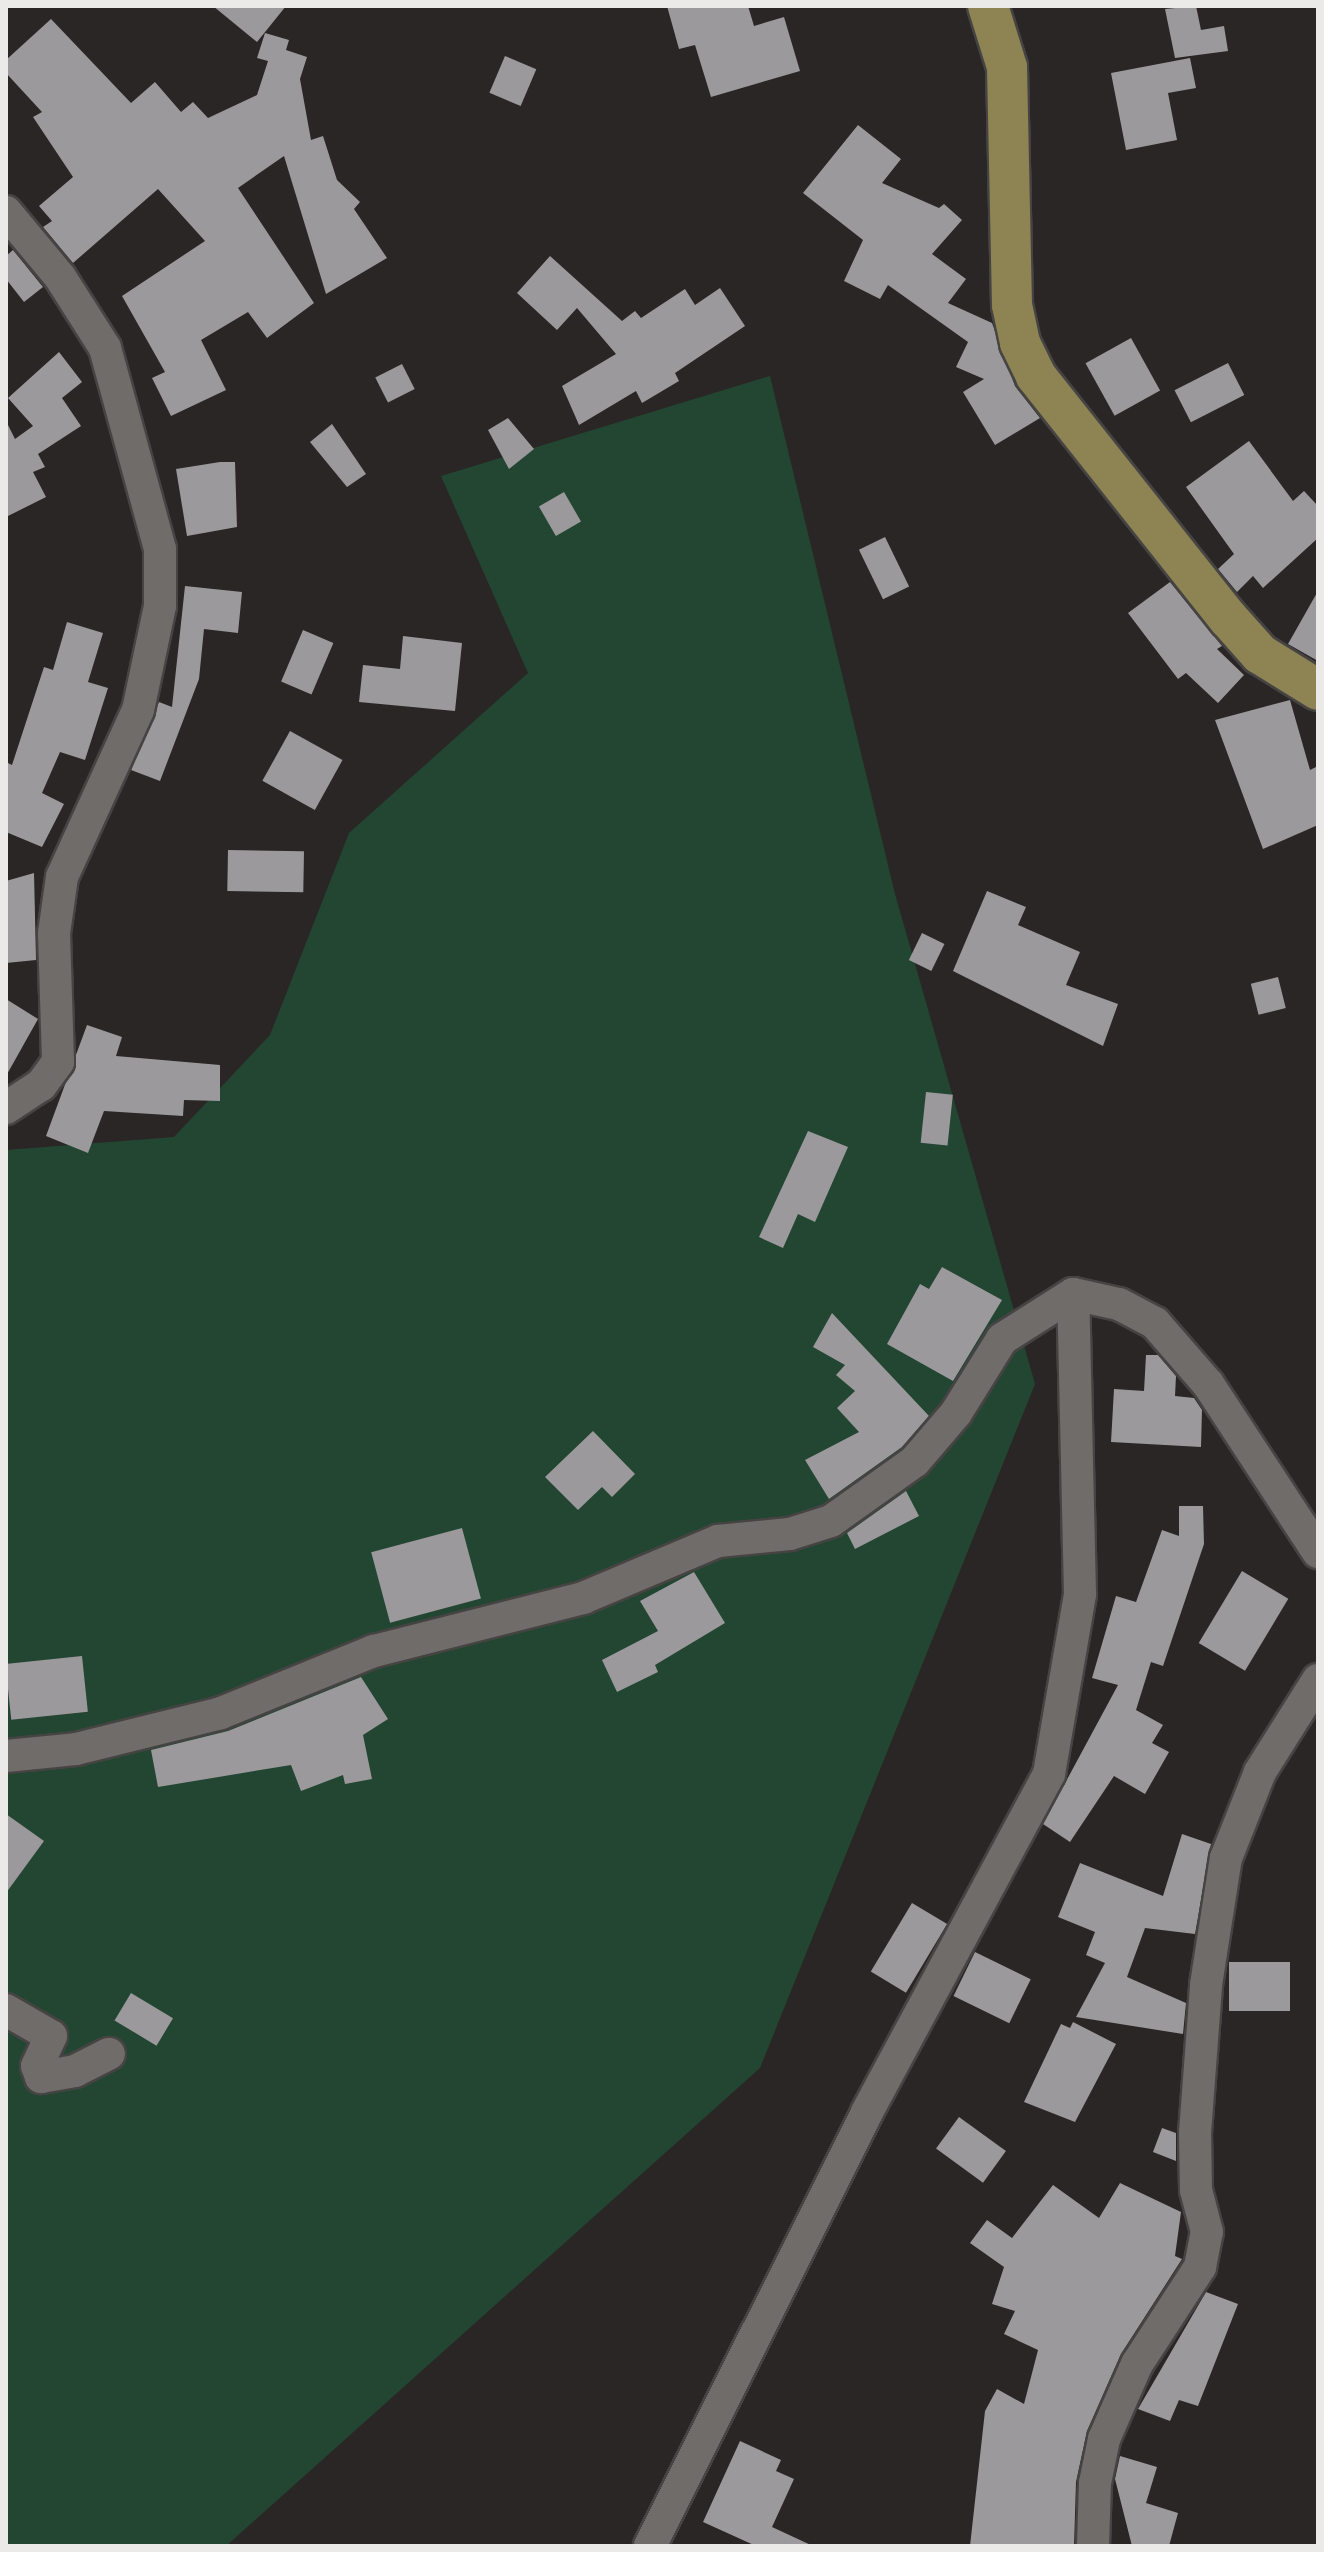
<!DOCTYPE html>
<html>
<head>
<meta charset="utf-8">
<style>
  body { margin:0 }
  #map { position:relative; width:1324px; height:2552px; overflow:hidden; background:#292625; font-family:"Varela Round",sans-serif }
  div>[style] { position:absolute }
  .green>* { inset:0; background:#234633 }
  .building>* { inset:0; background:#9c999c; transform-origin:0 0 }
  .roads { filter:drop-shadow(2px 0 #464443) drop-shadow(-2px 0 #464443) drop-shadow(0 2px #464443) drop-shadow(0 -2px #464443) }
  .minor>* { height:32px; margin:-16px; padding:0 16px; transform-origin:16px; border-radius:16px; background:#6f6c6a }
  .major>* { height:40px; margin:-20px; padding:0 20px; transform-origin:20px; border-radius:20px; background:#8e8353 }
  span { translate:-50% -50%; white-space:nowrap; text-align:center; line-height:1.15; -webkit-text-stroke:8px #110f0f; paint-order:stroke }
  .frame { position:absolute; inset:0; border:8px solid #eceae9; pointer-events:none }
</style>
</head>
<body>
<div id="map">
  <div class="green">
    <div style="clip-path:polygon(770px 376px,895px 894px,1035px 1384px,760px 2068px,226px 2546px,6px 2546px,6px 1150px,174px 1137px,270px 1035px,349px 833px,528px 673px,441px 476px)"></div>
  </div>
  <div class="building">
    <div style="clip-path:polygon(213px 6px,286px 6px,257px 42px)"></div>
    <div style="clip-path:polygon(667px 6px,748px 6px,754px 26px,784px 17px,800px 71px,711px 97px,695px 45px,679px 49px)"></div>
    <div style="clip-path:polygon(1196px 6px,1201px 30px,1224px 26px,1228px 51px,1175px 58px,1165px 9px)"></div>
    <div style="clip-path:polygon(51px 19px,131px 103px,155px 82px,181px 112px,193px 102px,208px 118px,257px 95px,268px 61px,257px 58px,265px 33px,289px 40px,286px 50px,307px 57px,300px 79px,311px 140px,323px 136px,337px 180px,360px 202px,354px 209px,387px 258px,326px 294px,284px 156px,238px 188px,314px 303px,267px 338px,248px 312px,201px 340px,226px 390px,171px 416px,152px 378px,165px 372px,122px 296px,205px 241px,158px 189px,73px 263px,43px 227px,52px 221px,39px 206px,73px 177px,33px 117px,42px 112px,6px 73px,6px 60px)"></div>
    <div style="left:505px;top:56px;width:34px;height:40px;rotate:23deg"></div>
    <div style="clip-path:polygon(1190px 58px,1196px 88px,1168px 93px,1177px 140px,1126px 150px,1111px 73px)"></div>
    <div style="clip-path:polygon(858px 125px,901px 159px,882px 183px,939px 208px,944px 204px,962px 220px,932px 254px,966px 279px,948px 303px,992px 323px,1015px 386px,1040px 418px,995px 445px,963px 392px,984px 379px,956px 367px,968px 342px,888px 285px,880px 299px,844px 281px,863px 240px,803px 193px)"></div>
    <div style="clip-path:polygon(13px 250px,43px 287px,24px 302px,6px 279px,6px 256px)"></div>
    <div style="clip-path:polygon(550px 256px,622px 321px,635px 311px,641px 318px,685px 289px,695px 305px,720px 288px,745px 326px,675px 373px,679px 381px,642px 403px,636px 391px,579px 425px,562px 386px,616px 354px,577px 308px,557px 330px,517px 293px)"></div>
    <div style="left:1131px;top:338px;width:60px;height:52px;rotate:61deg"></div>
    <div style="clip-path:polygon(59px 352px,82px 382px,62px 398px,81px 426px,38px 454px,45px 467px,33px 472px,46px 497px,6px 517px,6px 421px,15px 439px,33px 426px,8px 398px)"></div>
    <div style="left:1228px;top:363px;width:36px;height:60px;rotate:63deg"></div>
    <div style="left:402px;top:364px;width:28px;height:30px;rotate:63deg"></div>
    <div style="clip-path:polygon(508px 418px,534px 449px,509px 469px,488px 430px)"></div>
    <div style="clip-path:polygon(332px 424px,366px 474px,347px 487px,310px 442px)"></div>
    <div style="clip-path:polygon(1249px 441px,1293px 501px,1304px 491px,1318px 506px,1318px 538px,1263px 588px,1253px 576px,1237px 592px,1218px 569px,1234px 554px,1186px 487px)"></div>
    <div style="clip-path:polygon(220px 462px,235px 462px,237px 527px,187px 536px,176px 469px)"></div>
    <div style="left:564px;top:492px;width:34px;height:29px;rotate:60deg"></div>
    <div style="left:885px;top:537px;width:55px;height:29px;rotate:64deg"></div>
    <div style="clip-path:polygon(1170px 582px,1222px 646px,1217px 649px,1244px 675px,1218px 703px,1186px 673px,1178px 679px,1128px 613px)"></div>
    <div style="clip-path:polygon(185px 586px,242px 592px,238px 633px,204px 629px,199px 679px,160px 781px,131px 770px,159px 702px,172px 707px)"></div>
    <div style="clip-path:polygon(1318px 591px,1318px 661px,1288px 644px)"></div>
    <div style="clip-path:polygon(67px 622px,103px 633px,88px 682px,108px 688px,85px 760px,60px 752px,42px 793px,64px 804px,42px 847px,6px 832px,6px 762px,12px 765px,44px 667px,53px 670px)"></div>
    <div style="left:303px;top:630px;width:33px;height:56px;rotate:23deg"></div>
    <div style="clip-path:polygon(403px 636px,462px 643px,455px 711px,359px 702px,363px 665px,400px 669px)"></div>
    <div style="clip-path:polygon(1290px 700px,1310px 770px,1318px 766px,1318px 825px,1263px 849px,1215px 720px)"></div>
    <div style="left:290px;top:731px;width:60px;height:57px;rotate:29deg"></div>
    <div style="left:228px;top:850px;width:76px;height:41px;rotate:1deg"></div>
    <div style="clip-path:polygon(34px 873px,36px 960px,6px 963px,6px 881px)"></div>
    <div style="clip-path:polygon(987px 891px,1026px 907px,1018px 925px,1080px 952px,1066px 985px,1118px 1004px,1103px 1046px,953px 971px)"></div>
    <div style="left:922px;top:933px;width:25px;height:30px;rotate:26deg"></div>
    <div style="left:1278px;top:977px;width:32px;height:28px;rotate:76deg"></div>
    <div style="clip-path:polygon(6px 999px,38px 1019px,6px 1076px)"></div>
    <div style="clip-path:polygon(87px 1025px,122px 1037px,116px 1056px,220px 1065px,220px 1101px,184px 1100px,183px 1116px,104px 1111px,88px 1153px,46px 1136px)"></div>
    <div style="left:926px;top:1092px;width:27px;height:51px;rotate:6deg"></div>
    <div style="clip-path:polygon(808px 1131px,848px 1147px,815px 1222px,798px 1214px,783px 1248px,759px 1237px)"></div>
    <div style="clip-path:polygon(942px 1267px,1002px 1300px,953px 1381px,887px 1344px,920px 1284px,929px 1289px)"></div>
    <div style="clip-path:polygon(832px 1313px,929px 1416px,902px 1447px,829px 1499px,805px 1460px,859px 1432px,837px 1408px,855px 1391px,836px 1375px,845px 1365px,813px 1347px)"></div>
    <div style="clip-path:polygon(1146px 1355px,1158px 1355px,1176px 1376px,1175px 1396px,1194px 1398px,1202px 1410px,1201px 1447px,1111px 1442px,1114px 1389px,1144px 1391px)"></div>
    <div style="clip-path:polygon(593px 1431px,635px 1474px,612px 1497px,602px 1487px,578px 1510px,545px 1477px)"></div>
    <div style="clip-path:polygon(906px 1491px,919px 1516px,855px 1549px,847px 1533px)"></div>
    <div style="clip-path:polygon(1179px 1506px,1203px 1506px,1204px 1544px,1163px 1666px,1151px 1662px,1136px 1710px,1163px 1725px,1152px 1743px,1169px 1752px,1145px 1794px,1114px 1776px,1070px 1842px,1043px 1824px,1118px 1685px,1092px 1678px,1116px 1596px,1136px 1602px,1162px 1530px,1179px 1536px)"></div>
    <div style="left:462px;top:1528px;width:73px;height:94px;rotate:75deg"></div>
    <div style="left:1242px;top:1571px;width:54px;height:84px;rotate:31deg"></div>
    <div style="clip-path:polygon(694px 1572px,725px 1623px,655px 1665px,658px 1672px,617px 1692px,602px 1660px,658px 1631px,640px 1601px)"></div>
    <div style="left:82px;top:1656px;width:56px;height:77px;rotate:84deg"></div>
    <div style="clip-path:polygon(361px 1677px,388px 1719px,363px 1735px,372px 1779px,345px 1784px,343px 1775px,301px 1791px,291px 1765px,158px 1787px,151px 1750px,228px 1731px)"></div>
    <div style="clip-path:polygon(6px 1814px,44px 1841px,6px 1893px)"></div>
    <div style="clip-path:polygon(1182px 1834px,1211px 1844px,1195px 1934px,1145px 1928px,1127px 1977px,1186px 2003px,1183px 2034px,1076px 2017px,1105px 1963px,1086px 1955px,1095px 1932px,1058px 1917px,1080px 1863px,1163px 1896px)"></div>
    <div style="left:912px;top:1903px;width:41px;height:80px;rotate:31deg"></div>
    <div style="left:975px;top:1952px;width:62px;height:49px;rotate:26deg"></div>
    <div style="left:1229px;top:1962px;width:61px;height:49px"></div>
    <div style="left:131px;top:1993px;width:49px;height:32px;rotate:31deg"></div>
    <div style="clip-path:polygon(1073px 2022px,1116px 2044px,1075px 2122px,1024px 2102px,1061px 2024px,1070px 2028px)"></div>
    <div style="left:959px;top:2117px;width:58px;height:39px;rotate:36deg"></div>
    <div style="clip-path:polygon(1162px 2128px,1176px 2133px,1176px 2161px,1153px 2152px)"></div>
    <div style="clip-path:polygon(1120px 2183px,1181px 2212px,1175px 2256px,1182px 2259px,1121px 2354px,1087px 2431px,1076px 2482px,1074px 2546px,970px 2546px,985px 2411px,997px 2389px,1024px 2404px,1038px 2350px,1004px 2334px,1015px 2311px,992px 2304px,1004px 2267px,970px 2243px,987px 2220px,1012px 2238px,1053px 2185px,1099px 2218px)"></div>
    <div style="clip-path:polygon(1206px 2292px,1238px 2304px,1198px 2406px,1179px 2400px,1170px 2421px,1138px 2409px)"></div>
    <div style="clip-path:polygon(740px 2441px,781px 2460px,776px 2471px,794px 2479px,772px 2527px,813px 2546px,756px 2546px,703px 2522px)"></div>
    <div style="clip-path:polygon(1120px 2456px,1157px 2467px,1146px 2503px,1178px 2513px,1169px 2546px,1132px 2546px,1115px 2479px)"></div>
  </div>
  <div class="roads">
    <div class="minor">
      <div style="left:6px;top:212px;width:85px;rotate:50.3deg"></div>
      <div style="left:60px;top:277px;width:84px;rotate:57.6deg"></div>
      <div style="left:105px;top:348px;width:208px;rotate:74.7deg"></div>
      <div style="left:160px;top:549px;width:57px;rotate:90deg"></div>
      <div style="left:160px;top:606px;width:106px;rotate:101.9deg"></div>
      <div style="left:138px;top:710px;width:183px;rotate:114.5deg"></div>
      <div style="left:62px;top:877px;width:57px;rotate:98.1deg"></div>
      <div style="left:54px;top:933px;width:129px;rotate:88.2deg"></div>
      <div style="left:58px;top:1062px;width:29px;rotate:126deg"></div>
      <div style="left:41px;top:1085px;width:42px;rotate:146.7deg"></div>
      <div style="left:6px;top:1756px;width:70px;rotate:-5.7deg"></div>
      <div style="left:76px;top:1749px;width:149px;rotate:-13.9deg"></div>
      <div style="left:221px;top:1713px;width:165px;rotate:-22.1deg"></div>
      <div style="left:374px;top:1651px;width:216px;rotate:-14.2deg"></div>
      <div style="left:583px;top:1598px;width:147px;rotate:-22.9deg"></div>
      <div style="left:718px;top:1541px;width:72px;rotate:-5.6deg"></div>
      <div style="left:790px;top:1534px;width:43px;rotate:-17.6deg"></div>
      <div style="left:831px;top:1521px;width:103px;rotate:-35.5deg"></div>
      <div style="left:915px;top:1461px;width:63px;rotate:-49.5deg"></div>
      <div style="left:956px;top:1413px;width:87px;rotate:-58.1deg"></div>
      <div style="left:1002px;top:1339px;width:84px;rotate:-32.4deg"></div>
      <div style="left:1073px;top:1294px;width:47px;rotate:12.3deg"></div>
      <div style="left:1119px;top:1304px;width:41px;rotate:27.8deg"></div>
      <div style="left:1155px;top:1323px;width:81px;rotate:49deg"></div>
      <div style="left:1208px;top:1384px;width:201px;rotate:56.8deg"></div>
      <div style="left:6px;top:2010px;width:52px;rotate:30deg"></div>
      <div style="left:51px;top:2036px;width:33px;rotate:115deg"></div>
      <div style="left:37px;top:2066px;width:12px;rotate:70deg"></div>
      <div style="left:41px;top:2077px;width:35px;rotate:-10deg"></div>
      <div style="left:75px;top:2071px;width:38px;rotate:-27deg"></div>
      <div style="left:650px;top:2546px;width:485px;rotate:-63.4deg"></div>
      <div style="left:867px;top:2112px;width:384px;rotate:-61.7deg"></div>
      <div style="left:1049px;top:1774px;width:183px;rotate:-80.2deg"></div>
      <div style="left:1080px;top:1594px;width:300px;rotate:-91.3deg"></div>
      <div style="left:1093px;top:2546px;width:63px;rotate:-88.2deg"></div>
      <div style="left:1095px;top:2483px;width:45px;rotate:-78.4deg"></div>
      <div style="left:1104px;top:2439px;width:82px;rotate:-66.3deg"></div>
      <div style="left:1137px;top:2364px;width:116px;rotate:-57deg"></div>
      <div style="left:1200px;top:2267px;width:36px;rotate:-79deg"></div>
      <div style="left:1207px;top:2232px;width:43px;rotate:-104.7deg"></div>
      <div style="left:1196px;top:2190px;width:57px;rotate:-91deg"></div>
      <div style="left:1195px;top:2133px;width:148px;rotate:-85.7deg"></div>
      <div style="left:1206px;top:1985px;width:129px;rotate:-81.1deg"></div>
      <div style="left:1226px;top:1858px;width:92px;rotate:-68.4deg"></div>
      <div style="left:1260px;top:1772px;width:109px;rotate:-57.8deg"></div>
    </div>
    <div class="major">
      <div style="left:988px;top:6px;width:64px;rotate:72.7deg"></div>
      <div style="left:1007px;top:67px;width:238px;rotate:88.8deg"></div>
      <div style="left:1012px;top:305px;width:39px;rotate:78deg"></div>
      <div style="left:1020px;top:343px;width:37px;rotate:64deg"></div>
      <div style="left:1036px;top:376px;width:309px;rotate:51.6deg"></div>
      <div style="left:1228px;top:618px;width:48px;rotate:48.4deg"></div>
      <div style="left:1260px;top:654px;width:68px;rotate:31.8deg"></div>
    </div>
  </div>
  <div class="frame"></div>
</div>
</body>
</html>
